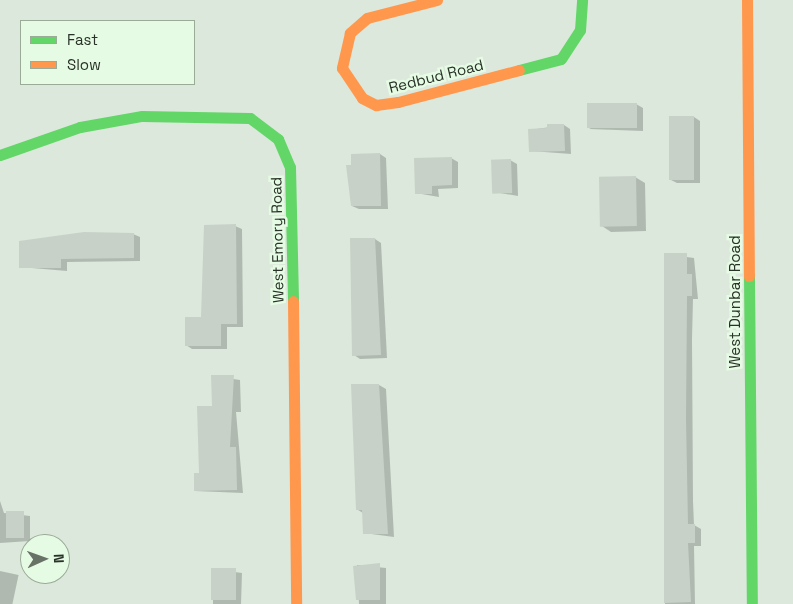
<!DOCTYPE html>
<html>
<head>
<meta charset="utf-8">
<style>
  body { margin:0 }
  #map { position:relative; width:793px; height:604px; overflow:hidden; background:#dce8dc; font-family:"Space Grotesk",sans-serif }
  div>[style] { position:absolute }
  .shadow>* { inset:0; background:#0003; transform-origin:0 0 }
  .building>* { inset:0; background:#c8d1c7; transform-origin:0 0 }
  .fast>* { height:11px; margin:-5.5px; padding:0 5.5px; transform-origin:5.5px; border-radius:5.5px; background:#63d668 }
  .slow>* { height:11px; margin:-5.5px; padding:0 5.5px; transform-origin:5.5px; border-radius:5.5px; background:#ff974d }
  span { translate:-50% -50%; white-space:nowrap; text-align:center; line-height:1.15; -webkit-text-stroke:5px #e5fbe3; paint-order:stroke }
  .street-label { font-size:15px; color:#293228 }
  .legend { position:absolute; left:20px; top:20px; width:175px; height:65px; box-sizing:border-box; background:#e5fbe3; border:1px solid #9aab98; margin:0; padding:6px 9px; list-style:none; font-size:15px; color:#293228 }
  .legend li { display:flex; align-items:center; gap:10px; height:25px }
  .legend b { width:25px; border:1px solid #9aab98 }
  .north { position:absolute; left:20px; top:534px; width:50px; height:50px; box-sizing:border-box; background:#e5fbe3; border:1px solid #9aab98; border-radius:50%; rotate:88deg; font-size:14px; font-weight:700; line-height:20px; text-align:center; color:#293228 }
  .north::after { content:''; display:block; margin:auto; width:18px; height:22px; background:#687267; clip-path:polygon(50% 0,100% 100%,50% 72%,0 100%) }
</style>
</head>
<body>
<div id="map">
  <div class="shadow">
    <div style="clip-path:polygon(636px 104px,643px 108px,643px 131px,589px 129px)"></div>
    <div style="clip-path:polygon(694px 117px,700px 121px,700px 183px,677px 183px,671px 180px)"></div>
    <div style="clip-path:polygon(564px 125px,570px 129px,571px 154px,531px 151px,530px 130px)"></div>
    <div style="clip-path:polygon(380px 154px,386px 158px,388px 209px,359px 209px,352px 206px,352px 166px)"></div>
    <div style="clip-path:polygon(451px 158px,458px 162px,458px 188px,438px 189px,439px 197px,416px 193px)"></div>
    <div style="clip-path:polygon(510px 160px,517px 164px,518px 196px,494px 192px)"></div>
    <div style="clip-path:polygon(635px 177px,645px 183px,646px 231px,611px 232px,602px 226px)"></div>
    <div style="clip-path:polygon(235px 226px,242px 229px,243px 327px,227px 327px,227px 349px,192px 349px,186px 345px,202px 318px)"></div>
    <div style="clip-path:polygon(133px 234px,140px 237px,140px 261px,67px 262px,67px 271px,20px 267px)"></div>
    <div style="clip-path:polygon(375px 239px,381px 243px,387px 358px,360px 359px,354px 355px)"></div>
    <div style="clip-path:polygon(665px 254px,694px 258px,698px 299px,693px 299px,692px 339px,693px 501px,694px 525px,701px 529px,701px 546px,694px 546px,695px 604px,665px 604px)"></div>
    <div style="clip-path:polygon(213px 376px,240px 380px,241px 412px,236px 412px,243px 493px,195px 491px,213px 407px)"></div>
    <div style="clip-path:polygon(379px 385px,386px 389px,394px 537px,364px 533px,363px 513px,358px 510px)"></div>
    <div style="clip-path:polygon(0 501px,4px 513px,30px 516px,30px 541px,0 543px)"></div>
    <div style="clip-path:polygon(357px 565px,386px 568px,386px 604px,359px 604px)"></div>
    <div style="clip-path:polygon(213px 569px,242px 573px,241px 604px,213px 604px)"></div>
    <div style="left:0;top:571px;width:19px;height:33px;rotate:12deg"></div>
  </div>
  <div class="building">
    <div style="left:637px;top:103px;width:25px;height:50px;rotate:90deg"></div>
    <div style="left:694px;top:116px;width:64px;height:25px;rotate:90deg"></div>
    <div style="clip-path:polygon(547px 124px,564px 124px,565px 151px,529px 152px,528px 129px,547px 128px)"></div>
    <div style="clip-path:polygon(380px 153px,381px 206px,351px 206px,346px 165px,351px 165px,351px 154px)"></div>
    <div style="clip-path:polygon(452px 157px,452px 185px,432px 186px,432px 194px,415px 194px,414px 158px)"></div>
    <div style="left:511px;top:159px;width:34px;height:20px;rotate:88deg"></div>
    <div style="left:636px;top:176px;width:50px;height:37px;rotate:89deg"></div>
    <div style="clip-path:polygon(236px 224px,237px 324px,221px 324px,221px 346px,185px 346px,185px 317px,201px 317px,204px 225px)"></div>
    <div style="clip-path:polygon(84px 232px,134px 233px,134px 258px,61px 259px,61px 268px,19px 268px,19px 241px)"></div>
    <div style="clip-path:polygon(350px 238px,375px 238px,381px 355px,352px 356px)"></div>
    <div style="clip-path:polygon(664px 253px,687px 253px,687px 274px,692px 274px,692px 296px,687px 296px,686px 419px,688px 524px,695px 524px,695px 543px,688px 543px,691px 602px,664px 603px)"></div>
    <div style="clip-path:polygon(211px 375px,234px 375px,230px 447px,236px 447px,237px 490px,194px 491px,194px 473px,199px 473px,197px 406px,212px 406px)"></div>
    <div style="clip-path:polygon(351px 384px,379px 384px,388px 534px,363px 534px,362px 510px,356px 510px)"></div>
    <div style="left:24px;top:511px;width:27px;height:18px;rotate:90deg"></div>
    <div style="clip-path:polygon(380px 563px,380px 600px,356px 600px,353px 566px)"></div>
    <div style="left:211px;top:568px;width:25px;height:32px"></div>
  </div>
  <div class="fast">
    <div style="left:519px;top:70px;width:43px;rotate:-14.7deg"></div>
    <div style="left:561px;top:59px;width:35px;rotate:-57deg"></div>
    <div style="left:580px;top:30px;width:30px;rotate:-86deg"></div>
    <div style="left:0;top:155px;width:85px;rotate:-19.3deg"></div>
    <div style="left:80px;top:127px;width:63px;rotate:-10.1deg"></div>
    <div style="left:142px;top:116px;width:108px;rotate:1.1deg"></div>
    <div style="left:250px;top:118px;width:35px;rotate:37deg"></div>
    <div style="left:278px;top:139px;width:30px;rotate:67deg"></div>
    <div style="left:290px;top:167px;width:134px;rotate:88.7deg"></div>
    <div style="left:749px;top:276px;width:328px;rotate:89.5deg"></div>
  </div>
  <div class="slow">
    <div style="left:437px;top:0;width:72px;rotate:165.6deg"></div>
    <div style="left:367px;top:18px;width:23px;rotate:139deg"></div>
    <div style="left:350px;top:33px;width:36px;rotate:103deg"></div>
    <div style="left:342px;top:68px;width:36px;rotate:56deg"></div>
    <div style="left:362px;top:98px;width:16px;rotate:27deg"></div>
    <div style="left:376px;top:105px;width:22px;rotate:-8deg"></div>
    <div style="left:398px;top:102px;width:125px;rotate:-14.8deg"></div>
    <div style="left:747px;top:0;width:276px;rotate:89.6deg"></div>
    <div style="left:293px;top:301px;width:303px;rotate:89.4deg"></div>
  </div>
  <div class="street-label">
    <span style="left:436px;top:76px;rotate:-14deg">Redbud Road</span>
    <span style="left:277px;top:240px;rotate:-91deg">West Emory Road</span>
    <span style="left:735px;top:302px;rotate:-90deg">West Dunbar Road</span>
  </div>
  <ul class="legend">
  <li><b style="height:6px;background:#63d668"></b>Fast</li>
  <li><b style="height:6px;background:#ff974d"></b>Slow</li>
  </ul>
  <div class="north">N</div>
</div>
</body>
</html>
